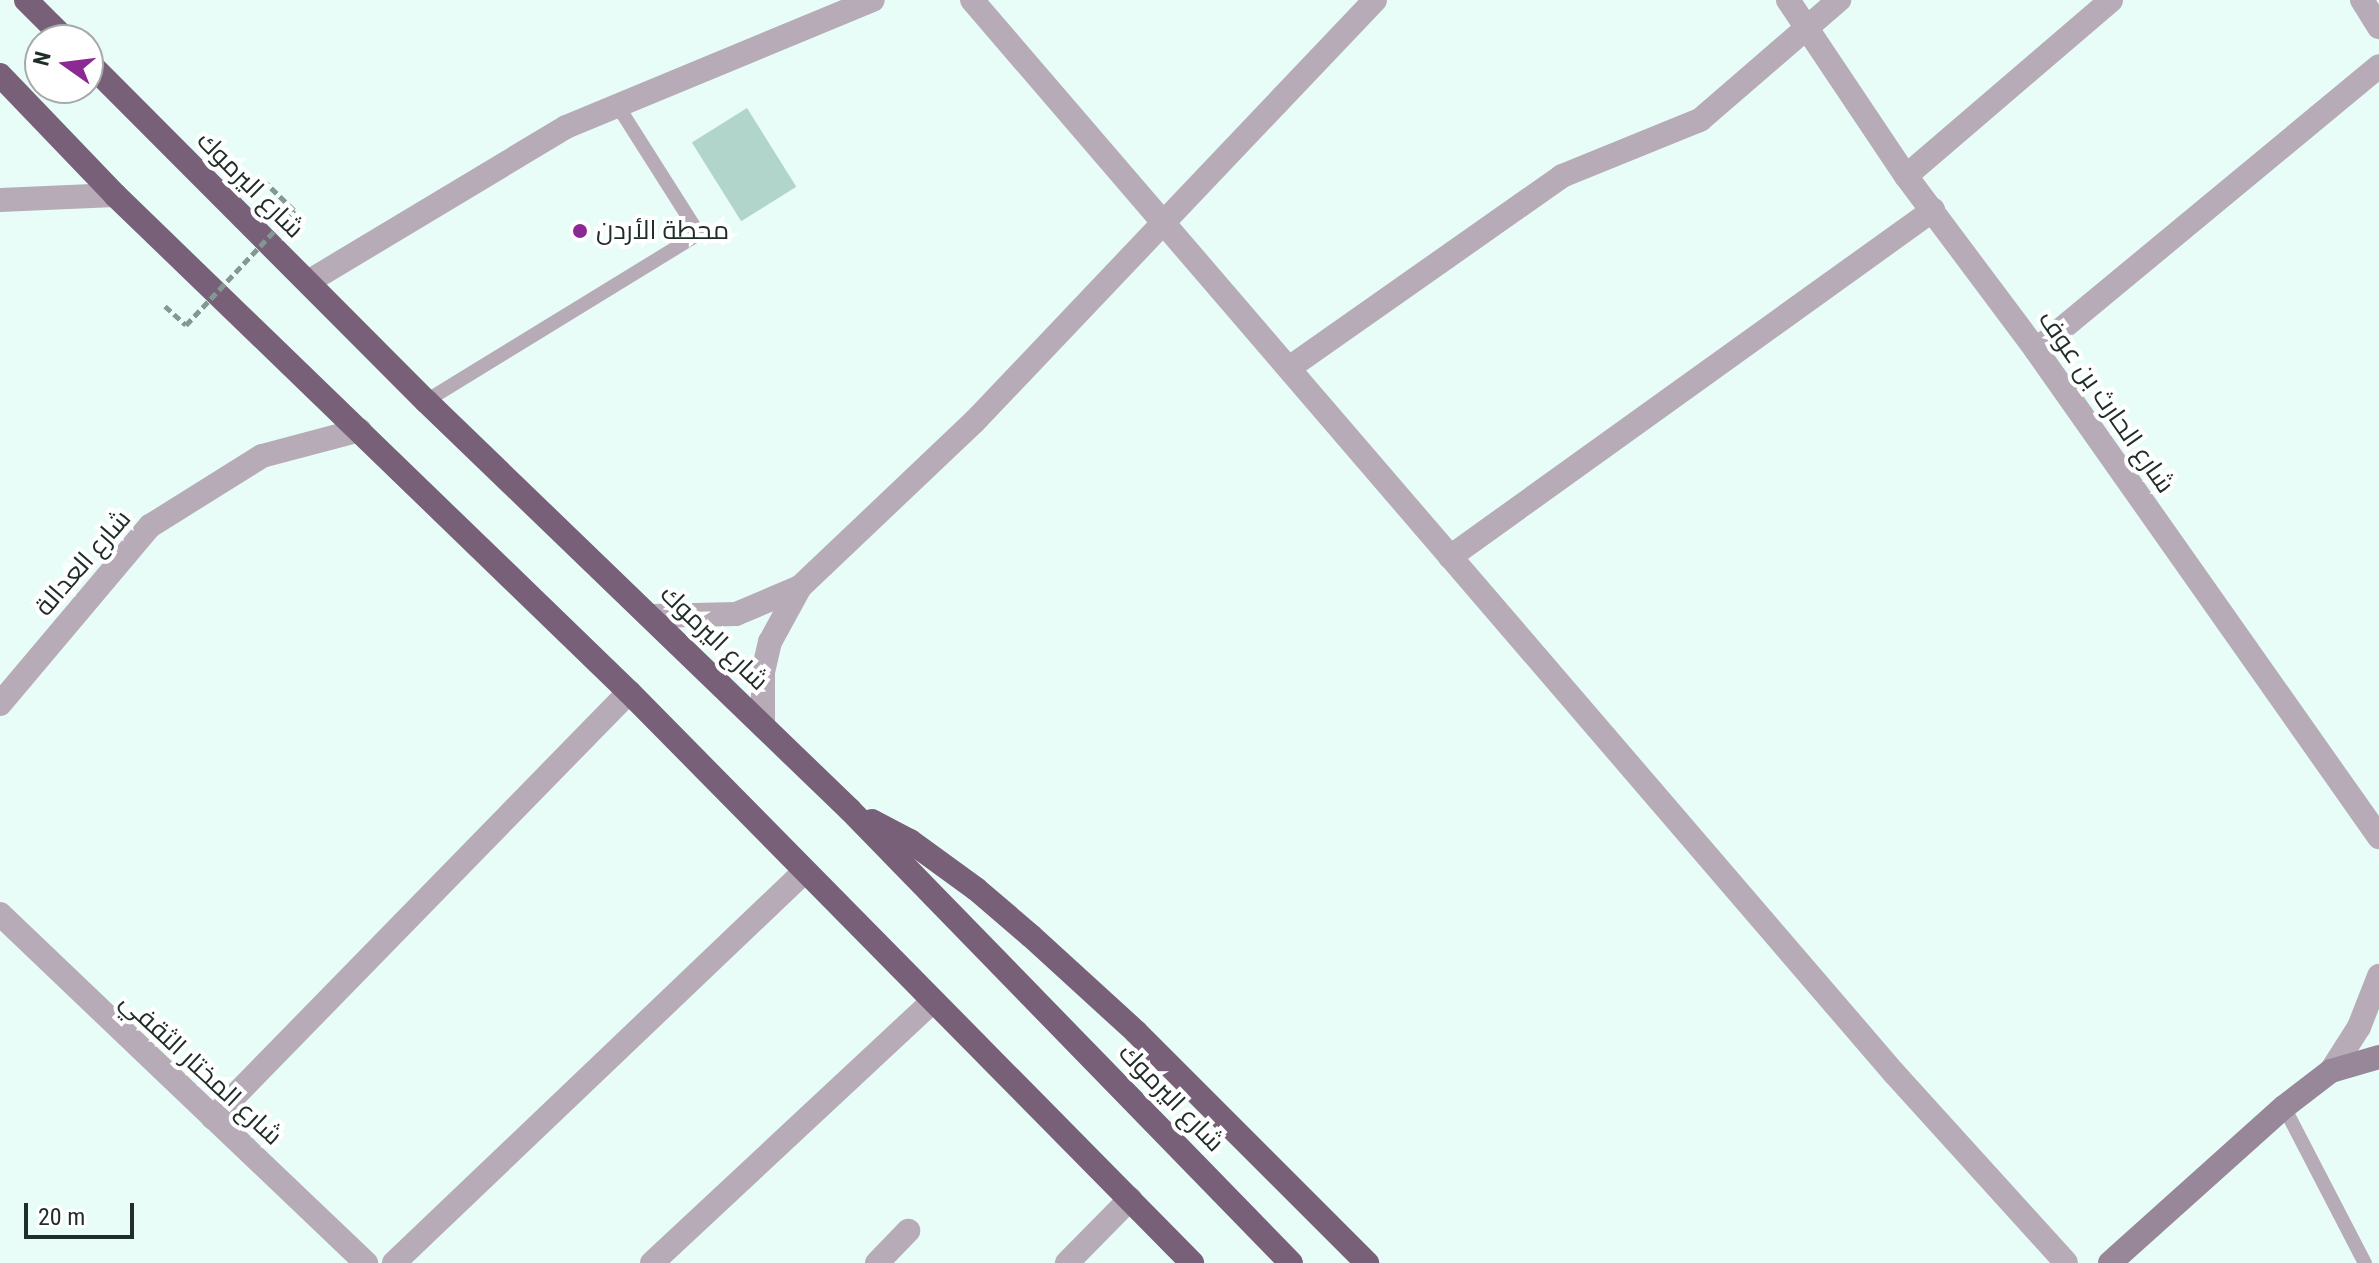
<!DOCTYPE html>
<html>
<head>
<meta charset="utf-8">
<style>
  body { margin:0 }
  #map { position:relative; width:2379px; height:1263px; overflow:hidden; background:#e8fdf7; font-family:"Roboto Condensed",Cairo,sans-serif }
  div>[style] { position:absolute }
  .building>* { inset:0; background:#b2d5cb; transform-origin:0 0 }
  .service>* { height:14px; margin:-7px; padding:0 7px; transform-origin:7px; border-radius:7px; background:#b7abb8 }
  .minor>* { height:24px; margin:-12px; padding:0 12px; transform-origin:12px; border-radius:12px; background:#b7abb8 }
  .tertiary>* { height:24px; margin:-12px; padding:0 12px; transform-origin:12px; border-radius:12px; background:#b7abb8 }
  .secondary>* { height:24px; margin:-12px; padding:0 12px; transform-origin:12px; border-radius:12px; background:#988699 }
  .trunk>* { height:24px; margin:-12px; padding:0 12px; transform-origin:12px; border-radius:12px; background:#786079 }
  .path-bridge>* { height:5px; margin-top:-2.5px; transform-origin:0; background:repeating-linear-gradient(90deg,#859792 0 8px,transparent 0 12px) }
  .dots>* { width:22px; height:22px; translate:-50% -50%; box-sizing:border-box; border:4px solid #fff; border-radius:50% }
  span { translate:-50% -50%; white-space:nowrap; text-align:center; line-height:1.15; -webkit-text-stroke:8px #fff; paint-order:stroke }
  .street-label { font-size:26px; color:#202e2a }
  .poi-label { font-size:26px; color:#202e2a }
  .left { translate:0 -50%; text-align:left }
  .north { position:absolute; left:24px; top:24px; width:80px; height:80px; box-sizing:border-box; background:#fff; border:2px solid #a6abaa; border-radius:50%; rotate:284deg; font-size:22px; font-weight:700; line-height:32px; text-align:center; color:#202e2a }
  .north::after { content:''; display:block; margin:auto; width:28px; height:36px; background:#8b2a93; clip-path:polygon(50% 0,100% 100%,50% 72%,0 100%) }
  .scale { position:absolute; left:24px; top:1203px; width:110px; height:36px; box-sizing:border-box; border:4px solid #202e2a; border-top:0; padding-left:10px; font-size:24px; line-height:28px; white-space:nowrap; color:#202e2a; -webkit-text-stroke:6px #fff; paint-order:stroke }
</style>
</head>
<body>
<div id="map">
  <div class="building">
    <div style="left:747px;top:108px;width:93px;height:65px;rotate:58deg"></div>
  </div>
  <div class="service">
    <div style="left:426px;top:401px;width:320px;rotate:-31.5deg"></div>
    <div style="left:699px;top:234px;width:153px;rotate:-122.4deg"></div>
    <div style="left:2284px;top:1107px;width:176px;rotate:62.6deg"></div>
  </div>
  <div class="minor">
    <div style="left:972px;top:0;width:1415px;rotate:49.33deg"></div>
    <div style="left:1894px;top:1073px;width:256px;rotate:47.8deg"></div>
    <div style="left:2362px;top:0;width:32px;rotate:58deg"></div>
    <div style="left:1906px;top:176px;width:270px;rotate:-40.6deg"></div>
    <div style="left:308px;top:282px;width:301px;rotate:-31deg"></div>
    <div style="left:566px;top:127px;width:332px;rotate:-22.5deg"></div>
    <div style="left:2036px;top:350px;width:445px;rotate:-39.6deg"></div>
    <div style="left:1289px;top:368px;width:334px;rotate:-35.1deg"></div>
    <div style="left:1562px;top:176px;width:149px;rotate:-22.1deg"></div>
    <div style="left:1700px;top:120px;width:184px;rotate:-40.8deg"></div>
    <div style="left:1450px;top:557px;width:595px;rotate:-35.69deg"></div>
    <div style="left:213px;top:1118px;width:595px;rotate:-45.68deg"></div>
    <div style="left:394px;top:1263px;width:567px;rotate:-43.64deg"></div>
    <div style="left:652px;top:1263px;width:381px;rotate:-43deg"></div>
    <div style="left:877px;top:1263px;width:45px;rotate:-45.9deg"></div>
    <div style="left:1067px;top:1263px;width:90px;rotate:-45.5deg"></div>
  </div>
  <div class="tertiary">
    <div style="left:1788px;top:0;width:212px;rotate:56.2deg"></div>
    <div style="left:1906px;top:176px;width:217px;rotate:53.2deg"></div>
    <div style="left:2036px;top:350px;width:596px;rotate:54.84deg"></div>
    <div style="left:0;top:200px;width:115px;rotate:-2.5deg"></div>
    <div style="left:653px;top:616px;width:83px;rotate:-1.4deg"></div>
    <div style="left:736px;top:614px;width:69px;rotate:-22.9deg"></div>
    <div style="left:0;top:704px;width:233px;rotate:-49.9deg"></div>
    <div style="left:150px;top:526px;width:132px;rotate:-32deg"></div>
    <div style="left:262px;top:456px;width:101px;rotate:-14.9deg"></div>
    <div style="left:763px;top:725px;width:53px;rotate:-90deg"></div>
    <div style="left:763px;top:672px;width:31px;rotate:-77deg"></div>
    <div style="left:770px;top:642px;width:63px;rotate:-61.4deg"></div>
    <div style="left:800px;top:587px;width:240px;rotate:-43.5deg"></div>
    <div style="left:974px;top:422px;width:582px;rotate:-46.46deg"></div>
    <div style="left:0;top:914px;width:506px;rotate:43.64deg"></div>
    <div style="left:2331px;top:1071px;width:52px;rotate:-57.5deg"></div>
    <div style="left:2359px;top:1027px;width:55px;rotate:-68.6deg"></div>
  </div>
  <div class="secondary">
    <div style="left:2110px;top:1263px;width:234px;rotate:-41.9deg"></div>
    <div style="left:2284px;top:1107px;width:59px;rotate:-37.5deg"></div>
    <div style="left:2331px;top:1071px;width:50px;rotate:-16.3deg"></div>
  </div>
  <div class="trunk">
    <div style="left:26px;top:0;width:57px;rotate:45deg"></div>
    <div style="left:88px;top:62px;width:479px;rotate:45.1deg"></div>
    <div style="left:426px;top:401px;width:589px;rotate:43.97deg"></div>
    <div style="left:850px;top:810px;width:632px;rotate:45.77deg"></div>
    <div style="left:0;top:75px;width:166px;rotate:46.2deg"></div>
    <div style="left:115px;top:195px;width:715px;rotate:44.04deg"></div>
    <div style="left:629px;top:692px;width:802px;rotate:45.4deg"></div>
    <div style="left:872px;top:821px;width:43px;rotate:27.8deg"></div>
    <div style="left:910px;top:841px;width:82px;rotate:36deg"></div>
    <div style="left:976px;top:889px;width:72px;rotate:40.5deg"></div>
    <div style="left:1031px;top:936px;width:142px;rotate:42.4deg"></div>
    <div style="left:1136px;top:1032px;width:327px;rotate:45deg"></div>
  </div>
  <div class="path-bridge">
    <div style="left:165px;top:306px;width:28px;rotate:42deg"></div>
    <div style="left:186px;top:325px;width:158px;rotate:-46.8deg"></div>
    <div style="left:294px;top:210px;width:39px;rotate:-136deg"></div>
  </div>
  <div class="dots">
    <div style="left:580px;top:231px;background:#8b2a93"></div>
  </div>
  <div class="street-label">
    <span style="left:250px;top:185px;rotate:45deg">شارع اليرموك</span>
    <span style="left:2106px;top:402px;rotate:55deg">شارع الحارث بن عوف</span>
    <span style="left:83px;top:563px;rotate:-49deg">شارع العدالة</span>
    <span style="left:714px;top:638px;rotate:44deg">شارع اليرموك</span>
    <span style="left:201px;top:1069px;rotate:43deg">شارع المختار الثقفي</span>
    <span style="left:1171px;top:1098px;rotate:46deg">شارع اليرموك</span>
  </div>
  <div class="poi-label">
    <span class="left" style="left:596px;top:231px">محطة الأردن</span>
  </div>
  <div class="north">N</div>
  <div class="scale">20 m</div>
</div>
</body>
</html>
